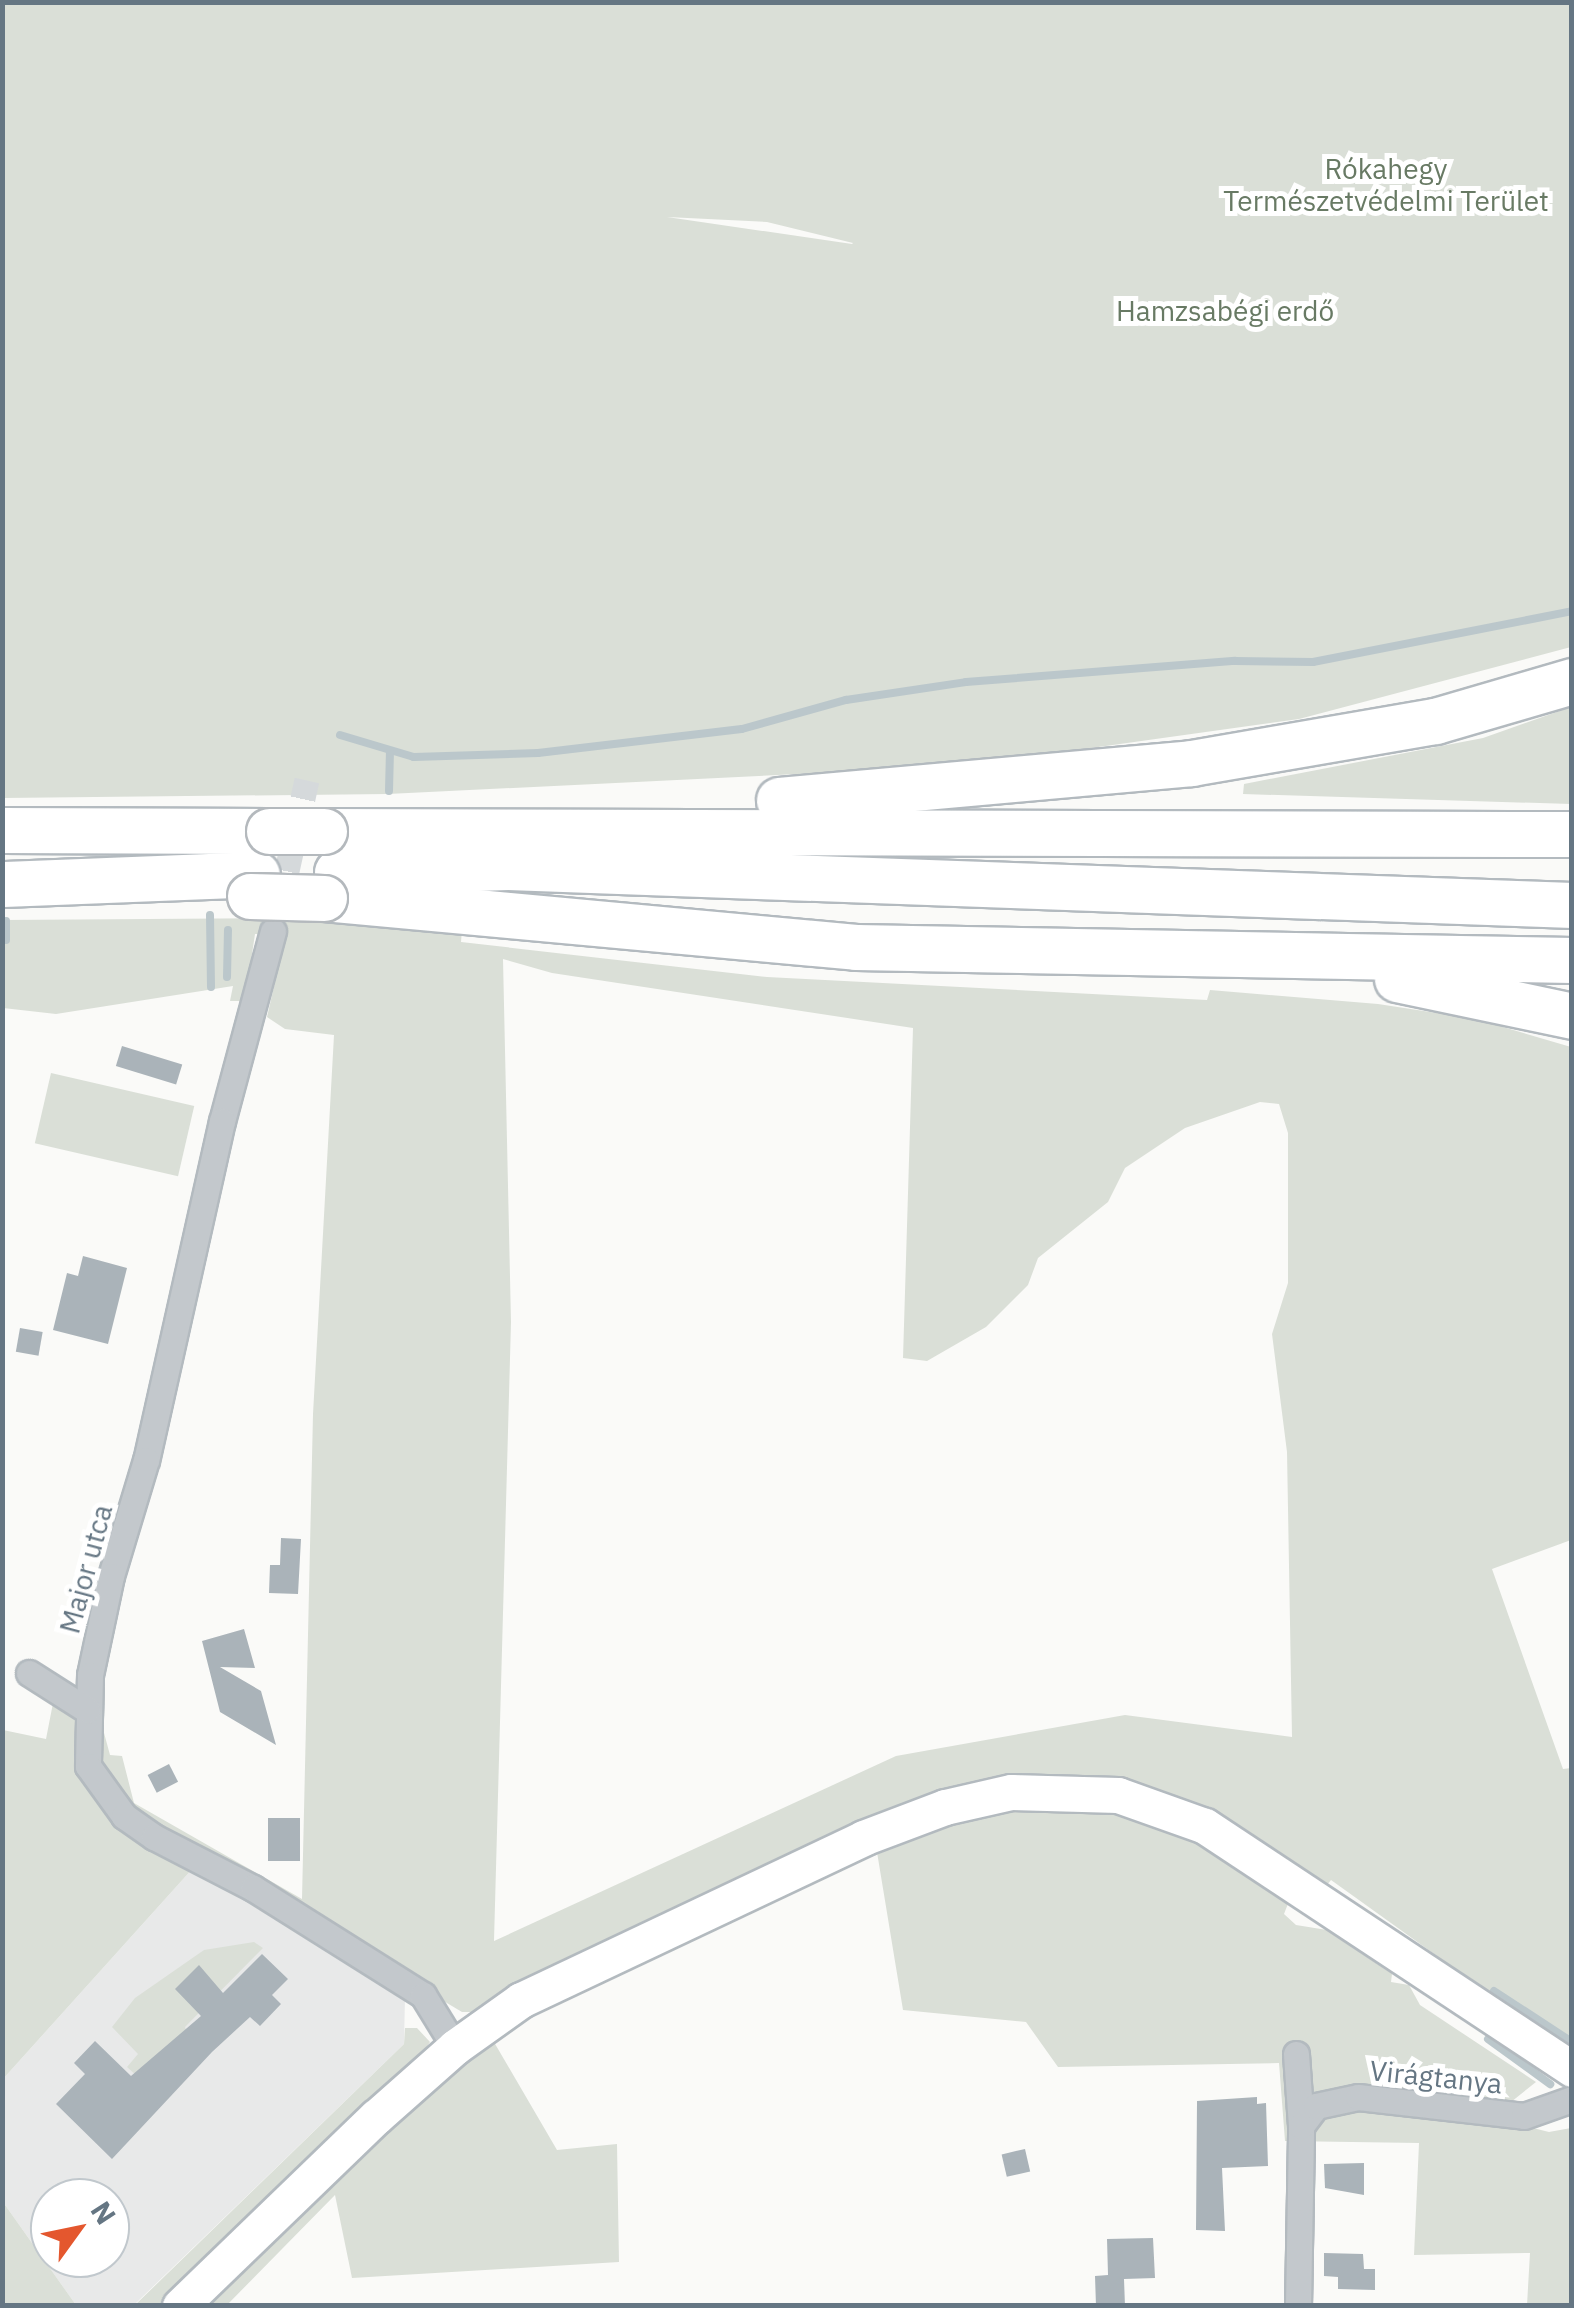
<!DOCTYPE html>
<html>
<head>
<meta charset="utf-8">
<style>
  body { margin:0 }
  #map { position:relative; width:1574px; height:2308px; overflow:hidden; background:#fafaf8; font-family:"IBM Plex Sans",sans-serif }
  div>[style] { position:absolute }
  .built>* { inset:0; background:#e8e9e9 }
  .green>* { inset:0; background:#dadfd7; transform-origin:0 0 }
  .stream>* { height:8px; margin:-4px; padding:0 4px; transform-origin:4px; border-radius:4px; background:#bbc7cb }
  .building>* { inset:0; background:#aab3b9; transform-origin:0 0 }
  .street-tunnel>* { height:25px; margin-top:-12.5px; transform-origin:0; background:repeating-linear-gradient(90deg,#d5d9db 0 25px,transparent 0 37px) }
  .roads { filter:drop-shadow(2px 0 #b3babf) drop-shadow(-2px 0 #b3babf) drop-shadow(0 2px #b3babf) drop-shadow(0 -2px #b3babf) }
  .street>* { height:25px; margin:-12.5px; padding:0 12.5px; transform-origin:12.5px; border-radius:12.5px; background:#c3c8cc }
  .secondary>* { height:35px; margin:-17.5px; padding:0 17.5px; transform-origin:17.5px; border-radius:17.5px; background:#fff }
  .highway>* { height:45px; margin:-22.5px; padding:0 22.5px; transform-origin:22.5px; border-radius:22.5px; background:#fff }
  .bridges { filter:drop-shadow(2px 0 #b4b9bd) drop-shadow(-2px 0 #b4b9bd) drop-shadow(0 2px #b4b9bd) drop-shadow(0 -2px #b4b9bd) }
  .highway-bridge>* { height:45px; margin:-22.5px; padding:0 22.5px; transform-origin:22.5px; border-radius:22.5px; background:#fff }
  span { translate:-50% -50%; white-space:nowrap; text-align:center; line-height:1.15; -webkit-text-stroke:10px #fff; paint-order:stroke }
  .park-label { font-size:28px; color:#687a64 }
  .street-label { font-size:28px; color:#657683 }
  .frame { position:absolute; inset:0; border:5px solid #657683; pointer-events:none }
  .north { position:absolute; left:30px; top:2178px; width:100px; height:100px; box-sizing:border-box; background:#fff; border:2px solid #c1c8cd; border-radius:50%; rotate:57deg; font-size:28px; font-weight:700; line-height:40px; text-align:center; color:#657683 }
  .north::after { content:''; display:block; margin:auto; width:35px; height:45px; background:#e4572e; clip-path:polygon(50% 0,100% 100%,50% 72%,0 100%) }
</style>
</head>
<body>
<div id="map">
  <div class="built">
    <div style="clip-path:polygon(evenodd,194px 1867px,405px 1997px,404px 2044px,134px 2305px,76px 2305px,3px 2202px,3px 2079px,194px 1867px,50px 2198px,110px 2198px,110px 2258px,50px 2258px,50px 2198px)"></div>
  </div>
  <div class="green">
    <div style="clip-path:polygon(evenodd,2px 3px,1571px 3px,1571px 647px,1299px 719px,962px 766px,388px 794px,3px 798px,2px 3px,667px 217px,767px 222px,853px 243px,852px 244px,667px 217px)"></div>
    <div style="clip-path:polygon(1571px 707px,1571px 804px,1243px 794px,1244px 784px,1483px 738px)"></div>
    <div style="clip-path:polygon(evenodd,301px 918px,462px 930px,461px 942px,767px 977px,1207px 1000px,1210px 990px,1378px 1004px,1476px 1019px,1571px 1047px,1571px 1540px,1492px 1569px,1563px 1769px,1571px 1768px,1571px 2043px,1522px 2017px,1331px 1880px,1327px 1885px,1268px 1848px,1025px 1780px,479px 2012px,462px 2012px,138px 1819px,97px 1759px,100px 1718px,110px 1755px,122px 1756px,134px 1803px,302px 1899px,313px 1414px,334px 1035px,285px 1029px,267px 1017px,286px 934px,255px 934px,245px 1001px,230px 1001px,233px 986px,56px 1014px,3px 1008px,2px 920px,301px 918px,503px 959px,552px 973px,913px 1028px,903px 1358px,927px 1361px,986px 1327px,1028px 1285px,1038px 1258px,1108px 1202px,1125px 1168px,1185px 1128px,1260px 1102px,1279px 1104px,1288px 1133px,1288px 1283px,1272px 1334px,1287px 1452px,1292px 1737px,1125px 1715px,896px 1756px,494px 1941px,511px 1322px,503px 959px)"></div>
    <div style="left:51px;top:1073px;width:147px;height:72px;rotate:13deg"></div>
    <div style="clip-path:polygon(53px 1703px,71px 1711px,76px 1721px,76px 1759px,194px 1867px,3px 2079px,3px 1730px,46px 1739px)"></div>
    <div style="clip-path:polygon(1011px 1807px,1112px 1809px,1180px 1830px,1291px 1896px,1284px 1914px,1296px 1925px,1327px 1930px,1392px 1974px,1391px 1982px,1409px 1985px,1420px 2005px,1536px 2082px,1511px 2102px,1513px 2123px,1549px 2132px,1571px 2128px,1571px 2305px,1527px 2305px,1530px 2253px,1414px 2255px,1419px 2143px,1285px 2141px,1279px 2063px,1058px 2067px,1026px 2022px,903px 2010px,876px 1846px)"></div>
    <div style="clip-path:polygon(254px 1942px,263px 1948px,185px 2027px,190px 2041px,137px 2076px,127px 2067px,138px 2054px,112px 2027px,135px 1998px,204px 1950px)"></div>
    <div style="clip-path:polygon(405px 2028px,417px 2028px,430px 2042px,417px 2061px,163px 2305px,134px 2306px,404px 2044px)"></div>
    <div style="clip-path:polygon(491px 2037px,557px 2150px,617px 2144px,619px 2262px,352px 2278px,335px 2195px,227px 2305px,195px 2306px,399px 2110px)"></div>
    <div style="clip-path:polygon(2px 2202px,3px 2202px,76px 2305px,3px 2305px)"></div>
  </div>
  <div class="stream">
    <div style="left:340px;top:735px;width:77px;rotate:16.6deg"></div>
    <div style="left:414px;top:757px;width:124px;rotate:-1.8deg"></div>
    <div style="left:538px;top:753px;width:205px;rotate:-6.7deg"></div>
    <div style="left:742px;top:729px;width:108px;rotate:-15.6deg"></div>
    <div style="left:846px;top:700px;width:121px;rotate:-8.5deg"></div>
    <div style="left:966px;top:682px;width:270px;rotate:-4.5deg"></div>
    <div style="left:1235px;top:661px;width:78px;rotate:0.7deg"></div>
    <div style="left:1313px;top:662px;width:264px;rotate:-11.1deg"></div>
    <div style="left:389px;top:791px;width:40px;rotate:-88.6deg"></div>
    <div style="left:210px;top:915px;width:72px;rotate:89.2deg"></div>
    <div style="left:6px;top:921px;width:19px;rotate:90deg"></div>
    <div style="left:227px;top:977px;width:47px;rotate:-88.8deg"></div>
    <div style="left:1494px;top:1991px;width:93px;rotate:33.2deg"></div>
    <div style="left:1488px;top:2039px;width:77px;rotate:36deg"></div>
  </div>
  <div class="building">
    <div style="left:122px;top:1046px;width:63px;height:21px;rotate:17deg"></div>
    <div style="clip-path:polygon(83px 1256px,127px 1268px,108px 1344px,53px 1330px,67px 1273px,78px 1276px)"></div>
    <div style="left:20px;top:1328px;width:23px;height:24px;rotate:10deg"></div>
    <div style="clip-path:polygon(281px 1538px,301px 1539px,298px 1594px,269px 1593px,270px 1565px,280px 1565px)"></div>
    <div style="clip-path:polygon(244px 1629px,255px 1668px,220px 1667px,261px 1691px,276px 1745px,220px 1712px,202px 1641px)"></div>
    <div style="left:169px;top:1764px;width:20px;height:24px;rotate:63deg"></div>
    <div style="left:268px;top:1818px;width:32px;height:43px"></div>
    <div style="clip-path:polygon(262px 1954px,288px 1979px,272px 1995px,281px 2004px,260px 2026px,250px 2017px,212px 2052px,112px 2159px,56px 2104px,85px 2074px,74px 2063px,95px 2041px,131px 2076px,201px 2016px,175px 1989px,199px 1965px,223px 1993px)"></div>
    <div style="clip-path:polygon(1257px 2097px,1257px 2104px,1266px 2103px,1268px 2166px,1222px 2168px,1225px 2231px,1196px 2230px,1197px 2101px)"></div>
    <div style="left:1025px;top:2149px;width:23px;height:24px;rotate:77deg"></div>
    <div style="clip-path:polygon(1364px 2163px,1364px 2195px,1325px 2188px,1324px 2164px)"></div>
    <div style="clip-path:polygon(1153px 2238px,1155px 2278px,1124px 2279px,1125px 2306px,1096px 2306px,1095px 2276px,1108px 2275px,1107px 2239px)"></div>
    <div style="clip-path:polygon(1324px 2253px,1363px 2254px,1364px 2269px,1375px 2269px,1375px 2290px,1338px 2289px,1338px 2277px,1324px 2276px)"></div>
  </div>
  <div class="street-tunnel">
    <div style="left:279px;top:907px;width:130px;rotate:-77.6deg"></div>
  </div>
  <div class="roads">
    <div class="street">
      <div style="left:273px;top:931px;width:197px;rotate:105deg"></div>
      <div style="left:222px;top:1121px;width:347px;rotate:102.6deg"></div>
      <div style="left:146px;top:1460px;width:121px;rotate:106.8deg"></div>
      <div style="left:111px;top:1576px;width:101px;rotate:102deg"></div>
      <div style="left:90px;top:1675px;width:91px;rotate:91.3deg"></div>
      <div style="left:88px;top:1766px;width:62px;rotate:54.2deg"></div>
      <div style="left:124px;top:1816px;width:37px;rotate:35deg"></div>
      <div style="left:154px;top:1837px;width:111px;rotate:27.3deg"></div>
      <div style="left:253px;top:1888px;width:201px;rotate:32.2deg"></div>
      <div style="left:423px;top:1995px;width:61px;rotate:58.4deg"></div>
      <div style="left:29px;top:1673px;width:69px;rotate:32.5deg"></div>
      <div style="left:1296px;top:2054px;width:72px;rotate:86deg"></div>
      <div style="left:1298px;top:2306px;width:180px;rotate:-89deg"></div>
      <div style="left:1301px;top:2126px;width:25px;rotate:-53deg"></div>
      <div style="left:1316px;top:2106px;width:43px;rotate:-12.1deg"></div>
      <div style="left:1358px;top:2097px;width:167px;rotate:6.5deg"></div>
      <div style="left:1524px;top:2116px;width:51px;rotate:-19.5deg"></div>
    </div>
    <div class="secondary">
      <div style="left:180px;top:2306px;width:272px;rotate:-44deg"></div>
      <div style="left:376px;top:2117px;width:106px;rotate:-41.5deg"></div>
      <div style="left:455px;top:2047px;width:81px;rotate:-35.5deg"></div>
      <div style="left:521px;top:2000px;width:378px;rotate:-25.3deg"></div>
      <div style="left:863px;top:1838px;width:88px;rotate:-20.7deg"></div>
      <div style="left:945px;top:1807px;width:68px;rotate:-12.8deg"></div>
      <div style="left:1011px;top:1792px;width:107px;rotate:1.6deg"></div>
      <div style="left:1118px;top:1795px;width:92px;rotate:19.6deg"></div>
      <div style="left:1205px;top:1826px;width:440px;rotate:33.5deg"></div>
    </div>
    <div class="highway">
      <div style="left:779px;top:800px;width:414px;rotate:-5.1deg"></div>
      <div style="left:1191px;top:763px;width:248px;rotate:-9.8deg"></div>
      <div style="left:1435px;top:721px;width:143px;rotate:-16.3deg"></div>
      <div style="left:2px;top:830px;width:267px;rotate:0.2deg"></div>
      <div style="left:324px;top:831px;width:1248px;rotate:0.14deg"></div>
      <div style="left:337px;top:872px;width:171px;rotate:-1.7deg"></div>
      <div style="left:508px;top:867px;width:1065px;rotate:2.05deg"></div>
      <div style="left:2px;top:884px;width:255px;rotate:-2.2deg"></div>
      <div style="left:324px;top:898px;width:534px;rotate:5.26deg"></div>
      <div style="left:856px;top:947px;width:716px;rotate:1.04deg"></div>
      <div style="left:1397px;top:979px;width:179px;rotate:11.9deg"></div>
    </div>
  </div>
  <div class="bridges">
    <div class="highway-bridge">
      <div style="left:269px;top:831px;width:55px"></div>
      <div style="left:250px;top:896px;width:74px;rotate:1.5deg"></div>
    </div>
  </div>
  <div class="park-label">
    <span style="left:1386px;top:185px">Rókahegy<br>Természetvédelmi Terület</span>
    <span style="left:1225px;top:311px">Hamzsabégi erdő</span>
  </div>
  <div class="street-label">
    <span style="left:86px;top:1569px;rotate:-75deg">Major utca</span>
    <span style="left:1436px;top:2077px;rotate:6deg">Virágtanya</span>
  </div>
  <div class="frame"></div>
  <div class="north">N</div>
</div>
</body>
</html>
